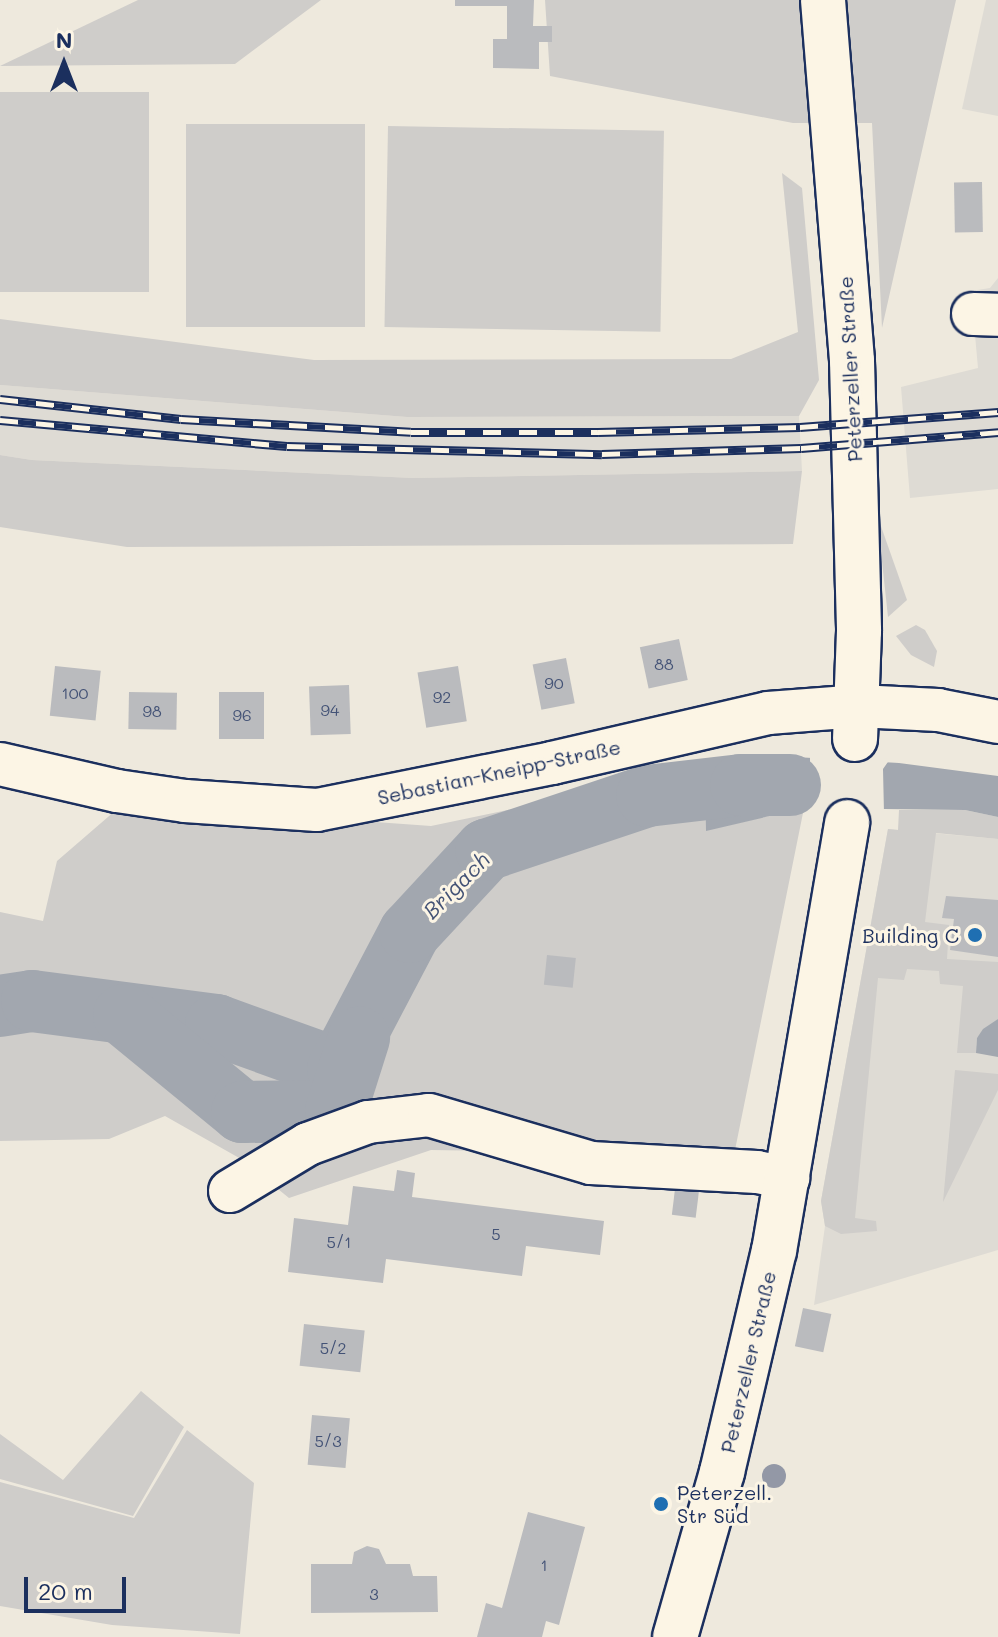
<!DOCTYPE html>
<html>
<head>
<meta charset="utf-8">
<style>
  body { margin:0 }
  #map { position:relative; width:998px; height:1637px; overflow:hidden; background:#eee9dd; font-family:Mali,sans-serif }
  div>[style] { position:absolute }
  .built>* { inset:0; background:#dedbd4 }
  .green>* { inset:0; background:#cfcdca; transform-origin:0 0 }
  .water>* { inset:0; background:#a2a7af }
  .pier>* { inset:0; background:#eee9dd }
  .stream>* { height:10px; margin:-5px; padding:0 5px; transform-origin:5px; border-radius:5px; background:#a2a7af }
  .river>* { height:62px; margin:-31px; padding:0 31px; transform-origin:31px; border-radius:31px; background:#a2a7af }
  .building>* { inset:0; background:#babbbe; transform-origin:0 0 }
  .roads { filter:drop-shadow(2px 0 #1b2f5e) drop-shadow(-2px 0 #1b2f5e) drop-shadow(0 2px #1b2f5e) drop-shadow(0 -2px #1b2f5e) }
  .minor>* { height:42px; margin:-21px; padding:0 21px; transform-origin:21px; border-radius:21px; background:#fcf5e5 }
  .major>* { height:44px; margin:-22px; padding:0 22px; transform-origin:22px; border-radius:22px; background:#fcf5e5 }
  .rail>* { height:9px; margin-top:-4.5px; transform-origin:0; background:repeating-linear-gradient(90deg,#fcf5e5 0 18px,#1b2f5e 0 36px); box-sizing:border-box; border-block:2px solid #1b2f5e }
  .trees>* { width:24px; height:24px; margin:-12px; border-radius:50%; background:#9398a6 }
  .dots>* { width:22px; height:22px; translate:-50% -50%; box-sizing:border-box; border:4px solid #fcf5e5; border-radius:50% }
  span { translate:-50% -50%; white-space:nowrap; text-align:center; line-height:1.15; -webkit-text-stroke:6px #fcf5e5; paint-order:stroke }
  .number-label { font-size:16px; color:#435276 }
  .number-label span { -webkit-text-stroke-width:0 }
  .street-label { font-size:20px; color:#1b2f5e }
  .poi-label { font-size:20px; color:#1b2f5e }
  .right { translate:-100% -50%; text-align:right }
  .left { translate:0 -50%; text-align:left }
  .water-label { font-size:22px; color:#445376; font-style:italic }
  .north { position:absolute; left:24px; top:24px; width:80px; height:80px; -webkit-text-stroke:6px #fcf5e5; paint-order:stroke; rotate:0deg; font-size:22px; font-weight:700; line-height:32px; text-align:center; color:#1b2f5e }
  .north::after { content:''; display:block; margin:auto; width:28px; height:36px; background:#1b2f5e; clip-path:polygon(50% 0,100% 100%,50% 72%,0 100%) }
  .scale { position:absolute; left:24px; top:1577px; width:102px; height:36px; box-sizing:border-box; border:4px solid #1b2f5e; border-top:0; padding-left:10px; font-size:24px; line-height:28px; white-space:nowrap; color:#1b2f5e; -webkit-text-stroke:6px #fcf5e5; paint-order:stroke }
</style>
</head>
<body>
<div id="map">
  <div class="built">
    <div style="clip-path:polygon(986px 0,998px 0,998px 116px,962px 109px)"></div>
    <div style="clip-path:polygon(998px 278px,998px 489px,910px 498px,901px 387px,978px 368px,971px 291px,990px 288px)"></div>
    <div style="clip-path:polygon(0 385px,407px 417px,799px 416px,802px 471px,413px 478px,32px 460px,0 455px)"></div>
    <div style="clip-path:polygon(888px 829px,998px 839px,998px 1250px,814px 1305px,825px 1226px,821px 1201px)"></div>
  </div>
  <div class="green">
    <div style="clip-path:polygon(138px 0,321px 0,235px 64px,0 66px)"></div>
    <div style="clip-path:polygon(545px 0,956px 0,882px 328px,872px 123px,793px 123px,550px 76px)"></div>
    <div style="left:0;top:92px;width:149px;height:200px"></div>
    <div style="left:186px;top:124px;width:179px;height:203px"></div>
    <div style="left:388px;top:126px;width:276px;height:201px;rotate:1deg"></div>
    <div style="clip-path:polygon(782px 173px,802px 188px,819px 380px,799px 416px,407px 417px,0 385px,0 319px,314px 360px,731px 359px,798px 332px)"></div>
    <div style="clip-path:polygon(0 455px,32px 460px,413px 478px,802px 471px,793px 544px,127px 547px,0 527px)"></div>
    <div style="clip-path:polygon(877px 515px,907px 600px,888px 617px)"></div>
    <div style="clip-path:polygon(916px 625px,925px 630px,937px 651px,934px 667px,911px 655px,896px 636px)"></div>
    <div style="clip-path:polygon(705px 769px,707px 830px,804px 808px,734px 1155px,431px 1150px,289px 1198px,241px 1159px,165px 1116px,109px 1139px,0 1141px,0 912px,43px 921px,57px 861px,123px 804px,431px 826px)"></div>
    <div style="clip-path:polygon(899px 810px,965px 810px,998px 817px,998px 839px,936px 833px,925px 922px,949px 925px,947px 959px,998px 962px,998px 1019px,977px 1038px,976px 1053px,957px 1053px,963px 986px,940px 984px,939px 971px,907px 969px,904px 980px,878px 978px,855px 1218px,876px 1221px,877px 1231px,841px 1234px,825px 1226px,821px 1201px,888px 829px,898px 830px)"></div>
    <div style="clip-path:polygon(955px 1070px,998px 1074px,998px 1090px,943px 1202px)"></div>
    <div style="clip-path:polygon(141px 1391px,184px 1427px,133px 1516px,0 1479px,0 1434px,63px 1480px)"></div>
    <div style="clip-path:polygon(187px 1430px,254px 1483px,240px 1634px,112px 1625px,0 1606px,0 1482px,134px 1518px)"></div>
  </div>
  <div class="water">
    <div style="clip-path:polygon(795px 757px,899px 763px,998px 776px,998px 817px,965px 810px,804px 808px,706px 831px,705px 769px)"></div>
    <div style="clip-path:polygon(998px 1019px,998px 1057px,976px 1053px,977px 1038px,983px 1029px)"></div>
  </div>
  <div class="pier">
    <div style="clip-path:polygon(810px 754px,890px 759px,883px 769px,884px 813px,810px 813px)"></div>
  </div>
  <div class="stream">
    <div style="left:0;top:992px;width:33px;rotate:16deg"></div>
  </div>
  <div class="river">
    <div style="left:0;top:1006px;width:32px;rotate:-9deg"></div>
    <div style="left:32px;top:1001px;width:186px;rotate:7.4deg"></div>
    <div style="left:216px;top:1025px;width:130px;rotate:19.8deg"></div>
    <div style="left:338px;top:1069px;width:155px;rotate:-62.3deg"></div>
    <div style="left:410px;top:932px;width:112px;rotate:-47.2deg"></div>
    <div style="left:486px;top:850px;width:170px;rotate:-18.5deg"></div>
    <div style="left:647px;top:796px;width:95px;rotate:-6.7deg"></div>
    <div style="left:741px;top:785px;width:49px"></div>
    <div style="left:124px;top:1015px;width:153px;rotate:39.4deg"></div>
    <div style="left:242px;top:1112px;width:94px;rotate:-0.6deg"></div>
    <div style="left:336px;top:1111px;width:77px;rotate:-72.5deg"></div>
  </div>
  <div class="building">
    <div style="clip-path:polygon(455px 0,534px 0,533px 26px,552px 26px,552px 42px,539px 42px,539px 69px,493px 68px,493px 39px,507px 39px,507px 6px,455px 6px)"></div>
    <div style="left:982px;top:182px;width:50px;height:28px;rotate:89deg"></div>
    <div style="left:679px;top:639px;width:42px;height:40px;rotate:78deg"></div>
    <div style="left:566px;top:658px;width:46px;height:34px;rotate:79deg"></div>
    <div style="left:55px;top:666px;width:46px;height:50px;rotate:6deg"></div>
    <div style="left:458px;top:666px;width:56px;height:41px;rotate:81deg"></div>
    <div style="left:349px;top:685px;width:49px;height:40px;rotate:88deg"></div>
    <div style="left:129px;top:692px;width:48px;height:37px;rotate:1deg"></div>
    <div style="left:219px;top:692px;width:45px;height:47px"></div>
    <div style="clip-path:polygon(946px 896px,998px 900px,998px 957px,950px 950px,954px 919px,942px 918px)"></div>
    <div style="left:547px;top:955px;width:29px;height:30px;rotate:6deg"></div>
    <div style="clip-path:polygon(397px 1170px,415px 1173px,412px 1197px,604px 1221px,600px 1255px,526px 1246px,522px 1276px,386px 1259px,383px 1283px,288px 1272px,294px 1218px,348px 1225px,353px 1186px,394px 1191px)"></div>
    <div style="left:676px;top:1181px;width:24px;height:34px;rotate:7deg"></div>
    <div style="left:803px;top:1308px;width:29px;height:39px;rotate:12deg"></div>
    <div style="left:304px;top:1324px;width:61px;height:42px;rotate:6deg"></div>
    <div style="left:312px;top:1415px;width:38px;height:50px;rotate:5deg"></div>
    <div style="clip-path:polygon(528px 1512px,585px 1527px,559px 1625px,546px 1621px,542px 1637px,477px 1637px,486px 1603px,502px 1608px)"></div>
    <div style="clip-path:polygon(367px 1546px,379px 1549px,386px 1564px,410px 1564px,413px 1576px,437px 1576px,438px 1612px,311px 1613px,311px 1564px,352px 1564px,354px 1552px)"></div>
  </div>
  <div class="roads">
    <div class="minor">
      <div style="left:973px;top:314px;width:25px;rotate:2deg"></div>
      <div style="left:0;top:764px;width:120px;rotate:13deg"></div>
      <div style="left:117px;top:791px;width:69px;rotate:8.4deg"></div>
      <div style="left:185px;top:801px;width:132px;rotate:3.9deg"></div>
      <div style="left:317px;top:810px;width:240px;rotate:-11.3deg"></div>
      <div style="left:552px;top:763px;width:222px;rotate:-13deg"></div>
      <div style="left:768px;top:713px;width:90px;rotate:-4.4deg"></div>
      <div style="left:858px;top:706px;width:80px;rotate:2.9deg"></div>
      <div style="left:938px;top:710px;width:61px;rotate:11.3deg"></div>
      <div style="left:230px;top:1191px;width:91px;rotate:-31.1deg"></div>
      <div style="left:308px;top:1144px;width:64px;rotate:-20.1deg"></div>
      <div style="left:368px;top:1122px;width:61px;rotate:-6.5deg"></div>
      <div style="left:429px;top:1115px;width:169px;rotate:16.5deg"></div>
      <div style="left:591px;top:1163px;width:166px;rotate:3.1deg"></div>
      <div style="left:757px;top:1172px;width:32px;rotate:11deg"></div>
    </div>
    <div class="major">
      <div style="left:823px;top:0;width:362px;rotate:85.4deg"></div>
      <div style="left:852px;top:361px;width:270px;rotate:88.5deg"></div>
      <div style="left:859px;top:631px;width:108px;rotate:92.1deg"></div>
      <div style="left:675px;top:1637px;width:172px;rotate:-74.1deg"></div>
      <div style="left:722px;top:1472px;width:227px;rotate:-76.8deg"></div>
      <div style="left:774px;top:1251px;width:435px;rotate:-80.3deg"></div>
    </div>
  </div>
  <div class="rail">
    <div style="left:0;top:399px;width:182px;rotate:6.3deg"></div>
    <div style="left:181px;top:419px;width:230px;rotate:3.2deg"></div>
    <div style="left:411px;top:432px;width:187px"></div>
    <div style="left:598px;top:432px;width:202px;rotate:-1.4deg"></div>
    <div style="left:800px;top:427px;width:199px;rotate:-4.3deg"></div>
    <div style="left:0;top:420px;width:288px;rotate:5.2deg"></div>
    <div style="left:287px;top:446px;width:315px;rotate:1.5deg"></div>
    <div style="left:602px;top:454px;width:199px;rotate:-1.7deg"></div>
    <div style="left:801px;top:448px;width:198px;rotate:-4.6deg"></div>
  </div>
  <div class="trees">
    <div style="left:774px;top:1476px"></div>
  </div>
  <div class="dots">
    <div style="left:975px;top:935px;background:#1f6fb2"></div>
    <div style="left:661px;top:1504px;background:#1f6fb2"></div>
  </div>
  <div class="number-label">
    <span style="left:664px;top:664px">88</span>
    <span style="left:554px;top:683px">90</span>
    <span style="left:75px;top:693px">100</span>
    <span style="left:442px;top:697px">92</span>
    <span style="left:330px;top:710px">94</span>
    <span style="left:152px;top:711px">98</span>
    <span style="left:242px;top:715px">96</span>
    <span style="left:496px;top:1234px">5</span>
    <span style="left:339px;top:1242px">5/1</span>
    <span style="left:333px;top:1348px">5/2</span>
    <span style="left:328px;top:1441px">5/3</span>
    <span style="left:544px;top:1565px">1</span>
    <span style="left:374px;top:1594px">3</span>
  </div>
  <div class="street-label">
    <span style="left:850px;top:369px;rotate:-93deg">Peterzeller Straße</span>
    <span style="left:499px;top:772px;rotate:-12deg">Sebastian-Kneipp-Straße</span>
    <span style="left:748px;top:1362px;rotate:-77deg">Peterzeller Straße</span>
  </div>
  <div class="poi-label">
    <span class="right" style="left:959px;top:935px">Building C</span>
    <span class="left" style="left:677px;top:1504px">Peterzell.<br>Str Süd</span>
  </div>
  <div class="water-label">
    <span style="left:456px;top:885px;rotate:-45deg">Brigach</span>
  </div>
  <div class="north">N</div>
  <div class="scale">20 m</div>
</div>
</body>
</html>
